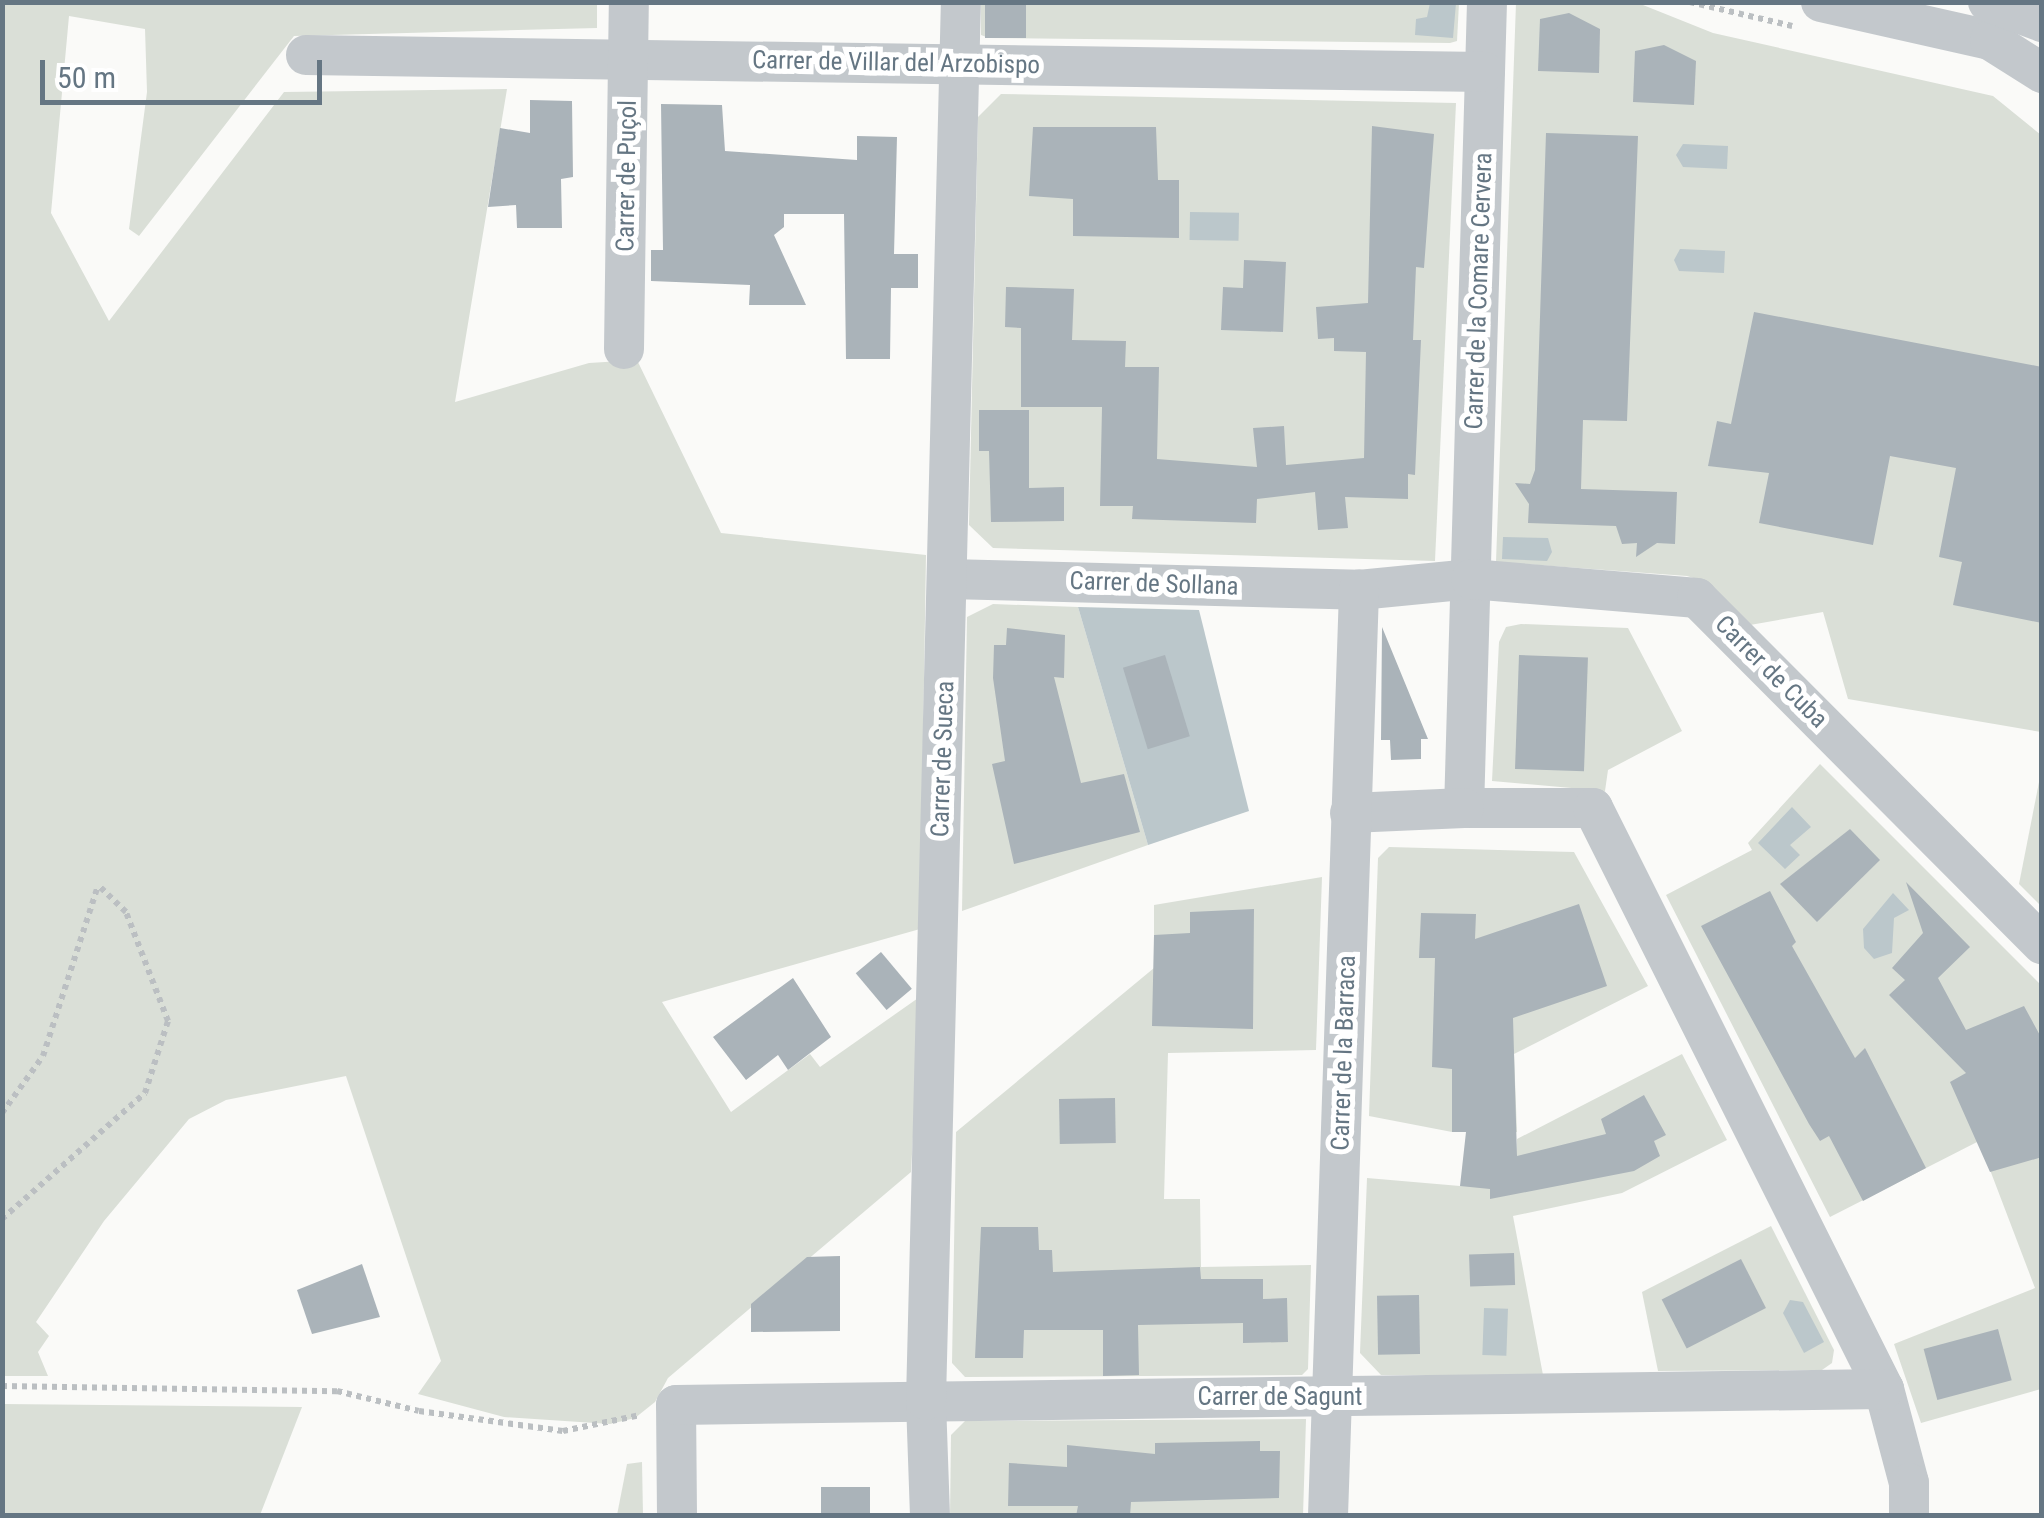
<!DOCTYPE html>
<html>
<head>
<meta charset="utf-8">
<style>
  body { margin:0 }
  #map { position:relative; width:2044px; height:1518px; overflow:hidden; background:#fafaf8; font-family:"Roboto Condensed",sans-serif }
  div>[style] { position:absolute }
  .green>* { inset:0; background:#dadfd7 }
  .water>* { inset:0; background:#bbc7cb; transform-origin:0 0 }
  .building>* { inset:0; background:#aab3b9; transform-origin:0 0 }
  .path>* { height:6px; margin-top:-3px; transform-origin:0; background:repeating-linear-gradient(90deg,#bbbfc2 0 5px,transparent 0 10px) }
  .minor>* { height:40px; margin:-20px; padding:0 20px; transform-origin:20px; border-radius:20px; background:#c3c8cc }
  span { translate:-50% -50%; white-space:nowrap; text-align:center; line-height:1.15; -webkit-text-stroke:10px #fff; paint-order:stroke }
  .street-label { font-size:25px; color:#657683 }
  .frame { position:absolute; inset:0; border:5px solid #657683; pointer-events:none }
  .scale { position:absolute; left:40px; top:60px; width:282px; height:45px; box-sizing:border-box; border:5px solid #657683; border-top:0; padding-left:12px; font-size:30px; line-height:35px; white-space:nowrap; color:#657683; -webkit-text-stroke:8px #fff; paint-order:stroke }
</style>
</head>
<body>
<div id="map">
  <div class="green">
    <div style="clip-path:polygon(3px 3px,597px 3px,597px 28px,294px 36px,139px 236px,129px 229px,147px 92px,145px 29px,69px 16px,51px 213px,109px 321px,284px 92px,507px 89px,455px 402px,589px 363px,637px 360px,721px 533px,926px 555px,920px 929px,662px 1002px,731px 1112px,810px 1054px,820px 1067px,921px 996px,911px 1172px,668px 1378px,655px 1402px,635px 1418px,610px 1424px,504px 1417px,418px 1394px,441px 1361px,346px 1076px,226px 1100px,189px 1119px,104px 1221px,36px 1322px,49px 1336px,38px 1352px,48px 1376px,3px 1376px)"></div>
    <div style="clip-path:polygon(981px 3px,1459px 3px,1457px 41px,1450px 43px,989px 38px,981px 35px)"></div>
    <div style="clip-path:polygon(1516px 3px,1638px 3px,1713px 33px,1993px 96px,2041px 135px,2041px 732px,1848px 699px,1823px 612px,1750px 625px,1706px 582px,1687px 576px,1496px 562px)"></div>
    <div style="clip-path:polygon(1001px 94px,1456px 103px,1435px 561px,993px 548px,969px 525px,978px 117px)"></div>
    <div style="clip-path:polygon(993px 604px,1078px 607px,1148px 845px,962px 911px,967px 617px)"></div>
    <div style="clip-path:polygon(1521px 624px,1628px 628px,1682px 731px,1608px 770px,1605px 791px,1492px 781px,1499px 642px,1506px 627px)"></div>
    <div style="clip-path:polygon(1820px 764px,2041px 985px,2041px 1389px,1921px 1423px,1894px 1344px,2035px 1288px,1979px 1141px,1830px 1217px,1666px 895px,1752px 850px,1748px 843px)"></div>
    <div style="clip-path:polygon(2041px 772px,2041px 906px,2019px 884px)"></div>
    <div style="clip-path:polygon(1389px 847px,1574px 852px,1648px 986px,1514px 1054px,1517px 1132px,1452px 1132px,1369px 1116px,1378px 858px)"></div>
    <div style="clip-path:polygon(1322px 877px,1316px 1050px,1168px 1053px,1164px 1199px,1200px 1199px,1201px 1267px,1311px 1265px,1308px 1369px,1302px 1375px,965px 1377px,952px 1363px,956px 1132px,1154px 968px,1154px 905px)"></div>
    <div style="clip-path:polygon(1682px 1054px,1727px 1140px,1622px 1193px,1513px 1216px,1543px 1375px,1381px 1375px,1360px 1353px,1367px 1178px,1460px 1186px,1516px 1166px,1517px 1139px)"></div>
    <div style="clip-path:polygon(1771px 1226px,1834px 1350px,1832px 1363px,1822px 1370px,1658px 1371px,1642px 1292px)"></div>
    <div style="clip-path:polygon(3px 1404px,302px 1407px,260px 1515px,3px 1516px)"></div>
    <div style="clip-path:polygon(1306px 1419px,1303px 1515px,950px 1516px,951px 1435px,965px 1421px)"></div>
    <div style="clip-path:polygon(642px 1462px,643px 1515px,617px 1515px,627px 1464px)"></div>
  </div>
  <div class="water">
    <div style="clip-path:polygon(1430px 3px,1456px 3px,1453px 38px,1415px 35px,1416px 19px,1427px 17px)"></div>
    <div style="clip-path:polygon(1683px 144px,1728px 146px,1727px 169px,1683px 167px,1676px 155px)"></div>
    <div style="left:1190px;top:212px;width:49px;height:28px;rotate:1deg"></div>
    <div style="clip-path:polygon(1680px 249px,1725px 251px,1724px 273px,1679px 271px,1674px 260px)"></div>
    <div style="clip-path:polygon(1503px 537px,1548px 538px,1552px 552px,1547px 561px,1502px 559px)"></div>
    <div style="clip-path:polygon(1078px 607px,1199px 610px,1249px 811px,1148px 845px)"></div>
    <div style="clip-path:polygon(1792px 807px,1811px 827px,1790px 845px,1800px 855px,1785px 869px,1758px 843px)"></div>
    <div style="clip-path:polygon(1893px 893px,1909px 910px,1894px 918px,1892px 953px,1874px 959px,1864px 948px,1863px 929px)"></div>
    <div style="clip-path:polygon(1790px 1300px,1803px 1302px,1824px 1342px,1804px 1353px,1783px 1313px)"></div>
    <div style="left:1484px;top:1308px;width:24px;height:47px;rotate:2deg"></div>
  </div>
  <div class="building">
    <div style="left:985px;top:2px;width:41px;height:36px"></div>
    <div style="clip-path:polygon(1569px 13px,1600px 29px,1599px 73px,1538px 71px,1540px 19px)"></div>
    <div style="clip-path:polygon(1664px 45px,1696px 61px,1694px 105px,1633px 102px,1635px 51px)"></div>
    <div style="clip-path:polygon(530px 100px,572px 101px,573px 177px,561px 179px,562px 228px,517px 228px,516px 205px,488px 207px,500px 128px,530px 133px)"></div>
    <div style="clip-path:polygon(661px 104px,722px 105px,725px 151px,857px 160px,857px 136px,897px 137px,894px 254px,918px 254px,918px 288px,891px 288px,890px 359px,846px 359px,844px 214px,784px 214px,784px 227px,774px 235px,806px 305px,749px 305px,750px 285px,651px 281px,651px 250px,663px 250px)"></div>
    <div style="clip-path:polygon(1372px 126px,1434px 134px,1424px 268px,1416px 267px,1413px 340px,1421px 340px,1415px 475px,1408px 474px,1408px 499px,1345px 497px,1348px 528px,1318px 530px,1315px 492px,1257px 499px,1256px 523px,1132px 519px,1133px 506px,1100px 506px,1102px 407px,1021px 407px,1021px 328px,1005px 327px,1006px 287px,1074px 289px,1072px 340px,1126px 341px,1125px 367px,1159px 367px,1157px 459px,1257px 467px,1253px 428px,1284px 426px,1286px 465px,1364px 458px,1366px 352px,1334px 351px,1334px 338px,1318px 339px,1316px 307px,1368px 303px)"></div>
    <div style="clip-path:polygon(1033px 127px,1156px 127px,1158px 180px,1179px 180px,1179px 238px,1073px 236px,1073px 199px,1029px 196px)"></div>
    <div style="clip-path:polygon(1546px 133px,1638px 136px,1627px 421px,1583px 420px,1581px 489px,1677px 492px,1675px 544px,1657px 543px,1636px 557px,1637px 543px,1622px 544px,1616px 526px,1528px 523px,1529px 504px,1515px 483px,1530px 484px,1535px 470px)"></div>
    <div style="clip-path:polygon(1244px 260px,1286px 262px,1283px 332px,1221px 330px,1223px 287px,1243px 288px)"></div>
    <div style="clip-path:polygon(1754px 312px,2042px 367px,2042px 623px,1953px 605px,1962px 562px,1939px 557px,1956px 468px,1890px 456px,1873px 545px,1759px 523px,1769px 473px,1708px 466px,1717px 421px,1731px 424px)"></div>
    <div style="clip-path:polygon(979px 410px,1029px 410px,1029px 488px,1064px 487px,1064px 521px,991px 522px,989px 451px,979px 451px)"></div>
    <div style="clip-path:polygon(1382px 627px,1428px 739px,1421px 739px,1421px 759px,1391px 760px,1390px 740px,1381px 740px)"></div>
    <div style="clip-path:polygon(1007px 628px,1065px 635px,1064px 678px,1054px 677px,1081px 783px,1124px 774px,1140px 832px,1014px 864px,992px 764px,1005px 761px,993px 678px,994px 645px,1006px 645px)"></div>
    <div style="left:1165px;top:655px;width:85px;height:44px;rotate:73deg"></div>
    <div style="left:1519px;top:655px;width:69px;height:114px;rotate:2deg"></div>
    <div style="clip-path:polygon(1850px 829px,1880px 860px,1817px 922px,1780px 884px)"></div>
    <div style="clip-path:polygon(1906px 882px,1970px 947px,1938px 978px,1966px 1030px,2024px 1006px,2042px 1039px,2042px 1157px,1990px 1172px,1950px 1082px,1966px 1073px,1889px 995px,1905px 980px,1892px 968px,1923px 933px)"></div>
    <div style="clip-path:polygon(1770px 891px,1796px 942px,1792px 946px,1855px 1058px,1865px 1048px,1926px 1168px,1863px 1201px,1829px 1136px,1820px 1141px,1809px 1124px,1701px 926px)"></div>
    <div style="clip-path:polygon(1579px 904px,1607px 986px,1513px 1018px,1517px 1156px,1606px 1134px,1601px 1119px,1644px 1095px,1666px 1135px,1654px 1141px,1660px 1156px,1634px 1171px,1490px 1199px,1490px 1189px,1460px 1186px,1466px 1132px,1452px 1132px,1452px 1069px,1432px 1067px,1435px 958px,1419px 958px,1421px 913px,1476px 914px,1475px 939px)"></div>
    <div style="clip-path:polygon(1254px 909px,1253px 1029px,1152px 1026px,1154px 935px,1190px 933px,1190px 912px)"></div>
    <div style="left:881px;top:952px;width:48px;height:33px;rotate:50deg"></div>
    <div style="clip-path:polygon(793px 978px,831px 1037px,788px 1070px,778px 1055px,746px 1080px,713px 1037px)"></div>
    <div style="left:1115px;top:1098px;width:45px;height:56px;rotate:89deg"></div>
    <div style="clip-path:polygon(981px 1227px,1038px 1227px,1039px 1250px,1052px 1250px,1053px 1272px,1200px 1267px,1201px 1279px,1263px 1279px,1263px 1299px,1287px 1298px,1288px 1342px,1243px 1343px,1243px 1323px,1138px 1325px,1139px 1375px,1103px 1376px,1103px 1330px,1024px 1330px,1023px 1358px,975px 1358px)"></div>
    <div style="left:1514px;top:1253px;width:32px;height:45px;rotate:88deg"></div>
    <div style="clip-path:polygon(840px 1256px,840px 1331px,751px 1332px,751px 1304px,807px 1257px)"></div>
    <div style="left:1741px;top:1259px;width:55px;height:89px;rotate:63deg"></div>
    <div style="clip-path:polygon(362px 1264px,380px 1317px,312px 1334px,297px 1290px)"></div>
    <div style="left:1419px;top:1295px;width:59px;height:42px;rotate:89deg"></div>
    <div style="left:1998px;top:1329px;width:53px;height:77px;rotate:75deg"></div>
    <div style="clip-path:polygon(1260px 1441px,1260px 1451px,1280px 1451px,1279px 1498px,1131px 1502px,1130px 1516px,1076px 1516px,1078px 1506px,1008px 1506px,1009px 1463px,1067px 1467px,1067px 1445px,1155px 1454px,1155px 1443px)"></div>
    <div style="left:821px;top:1487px;width:49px;height:29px"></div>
  </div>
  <div class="path">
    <div style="left:1690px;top:2px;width:105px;rotate:13.2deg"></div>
    <div style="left:2px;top:1113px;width:70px;rotate:-54.3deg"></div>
    <div style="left:43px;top:1056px;width:179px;rotate:-72.1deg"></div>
    <div style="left:2px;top:1219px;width:191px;rotate:-41.4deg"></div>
    <div style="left:145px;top:1093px;width:76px;rotate:-72.3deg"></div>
    <div style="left:168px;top:1021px;width:117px;rotate:-111.1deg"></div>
    <div style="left:126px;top:912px;width:39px;rotate:-136deg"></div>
    <div style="left:2px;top:1386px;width:335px;rotate:0.9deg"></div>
    <div style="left:337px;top:1391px;width:84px;rotate:13.7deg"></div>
    <div style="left:419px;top:1411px;width:145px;rotate:7.9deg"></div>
    <div style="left:563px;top:1431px;width:79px;rotate:-11.7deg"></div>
  </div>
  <div class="minor">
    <div style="left:1487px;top:2px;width:806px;rotate:91.63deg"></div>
    <div style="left:1464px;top:808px;width:129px"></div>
    <div style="left:1593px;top:808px;width:650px;rotate:63.4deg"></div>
    <div style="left:1884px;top:1389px;width:97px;rotate:75.1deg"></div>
    <div style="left:1909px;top:1483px;width:33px;rotate:90deg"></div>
    <div style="left:1821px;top:2px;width:173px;rotate:12.7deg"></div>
    <div style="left:1990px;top:40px;width:62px;rotate:32.4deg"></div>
    <div style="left:1988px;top:2px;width:58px;rotate:20.3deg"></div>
    <div style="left:306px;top:55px;width:1179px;rotate:0.83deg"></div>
    <div style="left:624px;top:349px;width:347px;rotate:-89.2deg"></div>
    <div style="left:948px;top:579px;width:411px;rotate:1.5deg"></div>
    <div style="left:1359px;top:590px;width:113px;rotate:-5.6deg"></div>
    <div style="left:1471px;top:579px;width:227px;rotate:4.8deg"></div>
    <div style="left:1697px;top:598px;width:489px;rotate:45.1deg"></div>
    <div style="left:1350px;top:813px;width:114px;rotate:-2.5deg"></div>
    <div style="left:677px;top:1516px;width:111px;rotate:-90.5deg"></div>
    <div style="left:676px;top:1405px;width:1208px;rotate:-0.76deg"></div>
    <div style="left:930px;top:1516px;width:116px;rotate:-92deg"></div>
    <div style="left:926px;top:1400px;width:1398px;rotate:-88.57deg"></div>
    <div style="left:1328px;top:1516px;width:927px;rotate:-88.08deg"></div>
  </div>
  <div class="street-label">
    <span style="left:896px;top:63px;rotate:1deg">Carrer de Villar del Arzobispo</span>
    <span style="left:627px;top:176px;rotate:-89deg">Carrer de Puçol</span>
    <span style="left:1479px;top:291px;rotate:-88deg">Carrer de la Comare Cervera</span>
    <span style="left:1154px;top:584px;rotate:2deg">Carrer de Sollana</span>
    <span style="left:1771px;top:672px;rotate:45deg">Carrer de Cuba</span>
    <span style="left:943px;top:759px;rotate:-88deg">Carrer de Sueca</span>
    <span style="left:1344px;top:1053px;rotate:-88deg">Carrer de la Barraca</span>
    <span style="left:1280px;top:1397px">Carrer de Sagunt</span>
  </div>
  <div class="frame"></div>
  <div class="scale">50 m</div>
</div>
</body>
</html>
